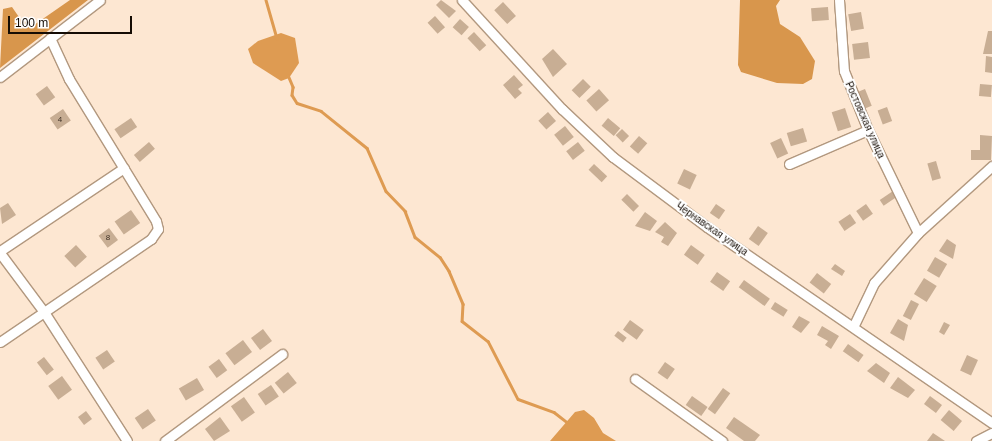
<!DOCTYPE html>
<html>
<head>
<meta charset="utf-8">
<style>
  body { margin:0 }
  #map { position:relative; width:992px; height:441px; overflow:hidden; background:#fde7d2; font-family:Arial,sans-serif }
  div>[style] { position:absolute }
  .forest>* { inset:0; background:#d8964c }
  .water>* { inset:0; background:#de9b52 }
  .stream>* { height:2.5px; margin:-1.25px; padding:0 1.25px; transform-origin:1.25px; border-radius:1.25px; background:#de9b52 }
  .building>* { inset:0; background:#c8ae94; transform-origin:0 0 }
  .roads { filter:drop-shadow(1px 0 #b2987f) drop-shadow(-1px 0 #b2987f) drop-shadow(0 1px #b2987f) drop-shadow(0 -1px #b2987f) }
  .minor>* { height:9px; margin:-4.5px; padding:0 4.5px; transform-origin:4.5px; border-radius:4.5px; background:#fff }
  span { translate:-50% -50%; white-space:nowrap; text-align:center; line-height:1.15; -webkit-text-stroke:4px #fff; paint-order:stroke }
  .number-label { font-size:8px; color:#423428 }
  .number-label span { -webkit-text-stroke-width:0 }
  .street-label { font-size:10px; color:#150c04 }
  .scale { position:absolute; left:8px; top:16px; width:124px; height:18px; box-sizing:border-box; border:2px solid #150c04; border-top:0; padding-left:5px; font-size:12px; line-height:14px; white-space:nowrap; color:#150c04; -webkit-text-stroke:3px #fff; paint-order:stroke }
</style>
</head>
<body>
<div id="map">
  <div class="forest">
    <div style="clip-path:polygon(70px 0,88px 0,0 68px,3px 9px,12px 7px,21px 20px,34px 25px)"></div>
    <div style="clip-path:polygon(740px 0,780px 0,776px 6px,780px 24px,800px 37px,815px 61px,812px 79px,803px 84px,777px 83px,741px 72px,738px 65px)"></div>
  </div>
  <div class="water">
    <div style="clip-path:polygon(281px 33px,295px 38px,299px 63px,289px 78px,281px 81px,253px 63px,248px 49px,258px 41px)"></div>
    <div style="clip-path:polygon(584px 410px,594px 418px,603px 433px,616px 441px,550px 441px,575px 412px)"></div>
  </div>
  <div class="stream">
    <div style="left:266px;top:0;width:40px;rotate:74deg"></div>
    <div style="left:288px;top:75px;width:13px;rotate:67deg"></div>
    <div style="left:293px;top:87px;width:8px;rotate:97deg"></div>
    <div style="left:292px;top:95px;width:9px;rotate:58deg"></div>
    <div style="left:297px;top:103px;width:25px;rotate:18deg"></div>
    <div style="left:321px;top:111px;width:59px;rotate:38.8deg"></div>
    <div style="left:367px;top:148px;width:47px;rotate:66.2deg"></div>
    <div style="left:386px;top:191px;width:28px;rotate:46deg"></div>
    <div style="left:405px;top:211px;width:28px;rotate:69deg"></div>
    <div style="left:415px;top:237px;width:32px;rotate:39deg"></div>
    <div style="left:440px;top:257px;width:17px;rotate:57deg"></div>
    <div style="left:449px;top:271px;width:36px;rotate:67deg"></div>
    <div style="left:463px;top:304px;width:17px;rotate:93deg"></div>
    <div style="left:462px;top:321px;width:33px;rotate:38deg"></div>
    <div style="left:488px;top:341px;width:65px;rotate:62.7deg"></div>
    <div style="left:518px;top:399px;width:38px;rotate:20deg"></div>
    <div style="left:554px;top:412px;width:16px;rotate:38deg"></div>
  </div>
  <div class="building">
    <div style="clip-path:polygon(441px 0,456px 11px,449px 18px,436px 5px)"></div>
    <div style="left:503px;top:2px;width:19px;height:12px;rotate:47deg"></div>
    <div style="left:828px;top:7px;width:13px;height:17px;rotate:86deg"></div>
    <div style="left:861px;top:12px;width:17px;height:13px;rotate:80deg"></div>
    <div style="left:435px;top:16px;width:15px;height:10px;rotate:48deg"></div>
    <div style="left:460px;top:19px;width:12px;height:11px;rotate:42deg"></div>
    <div style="clip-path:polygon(988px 31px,992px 31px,992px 54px,983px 54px)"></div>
    <div style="left:474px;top:32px;width:18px;height:9px;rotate:47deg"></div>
    <div style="left:868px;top:42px;width:16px;height:16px;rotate:83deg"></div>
    <div style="clip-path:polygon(553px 49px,567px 64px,553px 77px,542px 59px)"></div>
    <div style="clip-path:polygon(986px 56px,992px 57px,992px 73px,985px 72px)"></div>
    <div style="clip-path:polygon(514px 75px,523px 85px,518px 89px,522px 93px,515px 99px,503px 85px)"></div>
    <div style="left:583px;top:79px;width:11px;height:16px;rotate:45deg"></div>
    <div style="left:980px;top:84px;width:12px;height:12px;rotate:5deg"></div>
    <div style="left:47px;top:86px;width:14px;height:14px;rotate:54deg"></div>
    <div style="left:599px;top:89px;width:15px;height:17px;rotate:48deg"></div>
    <div style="left:865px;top:89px;width:18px;height:8px;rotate:68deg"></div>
    <div style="left:887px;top:107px;width:15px;height:10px;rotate:70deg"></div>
    <div style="left:845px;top:108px;width:20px;height:14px;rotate:72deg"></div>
    <div style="left:63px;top:109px;width:14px;height:16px;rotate:56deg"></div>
    <div style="left:548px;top:112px;width:12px;height:13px;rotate:48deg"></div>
    <div style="left:131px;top:118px;width:11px;height:20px;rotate:56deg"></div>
    <div style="left:608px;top:118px;width:16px;height:10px;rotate:40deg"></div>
    <div style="left:565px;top:126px;width:14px;height:14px;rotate:51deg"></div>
    <div style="left:803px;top:128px;width:14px;height:17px;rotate:73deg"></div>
    <div style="left:622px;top:129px;width:10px;height:9px;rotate:45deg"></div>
    <div style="clip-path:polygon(980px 135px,992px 136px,991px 160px,971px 160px,971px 150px,980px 150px)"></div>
    <div style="left:639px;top:136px;width:11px;height:14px;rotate:41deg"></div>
    <div style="left:781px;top:138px;width:17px;height:12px;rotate:65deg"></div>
    <div style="left:149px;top:142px;width:9px;height:20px;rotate:49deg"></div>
    <div style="left:578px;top:142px;width:11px;height:15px;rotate:52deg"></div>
    <div style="left:936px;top:161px;width:18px;height:9px;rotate:74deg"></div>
    <div style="left:594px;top:164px;width:18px;height:8px;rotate:43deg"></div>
    <div style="left:684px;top:169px;width:14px;height:16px;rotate:25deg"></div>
    <div style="left:893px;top:191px;width:7px;height:16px;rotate:56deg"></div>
    <div style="left:627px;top:194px;width:17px;height:8px;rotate:45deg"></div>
    <div style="clip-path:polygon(8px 203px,16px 215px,2px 224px,0 208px)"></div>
    <div style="left:716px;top:204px;width:11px;height:11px;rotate:34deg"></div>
    <div style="left:866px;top:204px;width:12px;height:12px;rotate:55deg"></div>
    <div style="left:131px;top:210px;width:16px;height:20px;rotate:55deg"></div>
    <div style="clip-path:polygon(645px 212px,657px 221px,650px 231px,635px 226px)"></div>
    <div style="left:850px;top:214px;width:11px;height:14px;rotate:56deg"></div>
    <div style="clip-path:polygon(665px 222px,677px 233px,668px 246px,661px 242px,664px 237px,655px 232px)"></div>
    <div style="left:758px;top:226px;width:12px;height:16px;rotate:35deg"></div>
    <div style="left:109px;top:228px;width:15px;height:13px;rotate:53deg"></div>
    <div style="clip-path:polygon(947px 239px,956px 245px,953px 259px,939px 251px)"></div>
    <div style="left:76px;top:245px;width:16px;height:16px;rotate:47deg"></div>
    <div style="left:691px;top:245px;width:17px;height:12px;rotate:36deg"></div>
    <div style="left:935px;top:257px;width:14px;height:16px;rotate:30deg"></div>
    <div style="clip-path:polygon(835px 264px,845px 271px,842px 276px,831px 269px)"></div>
    <div style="left:717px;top:272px;width:16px;height:12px;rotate:35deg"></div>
    <div style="left:817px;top:273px;width:18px;height:12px;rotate:38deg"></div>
    <div style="left:924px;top:278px;width:15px;height:19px;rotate:32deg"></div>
    <div style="left:744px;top:280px;width:32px;height:9px;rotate:36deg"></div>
    <div style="left:911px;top:300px;width:9px;height:18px;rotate:27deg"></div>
    <div style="left:775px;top:302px;width:15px;height:8px;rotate:32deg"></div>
    <div style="clip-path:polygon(799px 316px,810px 322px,801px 333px,792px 327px)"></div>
    <div style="clip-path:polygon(898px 319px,908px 325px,904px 341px,890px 333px)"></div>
    <div style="left:630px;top:320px;width:17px;height:12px;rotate:36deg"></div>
    <div style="clip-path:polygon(944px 322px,950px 325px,944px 335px,939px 332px)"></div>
    <div style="clip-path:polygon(822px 326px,839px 336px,831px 349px,825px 345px,828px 341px,817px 335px)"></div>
    <div style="left:263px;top:329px;width:15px;height:15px;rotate:53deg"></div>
    <div style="left:618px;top:331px;width:11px;height:6px;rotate:38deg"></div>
    <div style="left:243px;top:340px;width:15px;height:22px;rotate:53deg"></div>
    <div style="left:848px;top:344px;width:19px;height:9px;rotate:35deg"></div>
    <div style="left:107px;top:350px;width:14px;height:14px;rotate:56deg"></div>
    <div style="left:967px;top:355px;width:12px;height:17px;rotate:24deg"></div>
    <div style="left:44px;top:357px;width:16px;height:9px;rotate:52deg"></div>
    <div style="left:219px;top:359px;width:14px;height:13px;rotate:54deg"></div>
    <div style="left:665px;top:362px;width:12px;height:13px;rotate:35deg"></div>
    <div style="clip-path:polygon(876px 363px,890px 373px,884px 383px,867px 371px)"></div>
    <div style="left:288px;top:372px;width:14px;height:17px;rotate:51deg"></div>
    <div style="left:62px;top:376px;width:17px;height:17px;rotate:54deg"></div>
    <div style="clip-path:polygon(898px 377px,915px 390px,908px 398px,890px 388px)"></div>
    <div style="left:197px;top:378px;width:14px;height:21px;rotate:60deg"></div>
    <div style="left:271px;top:385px;width:14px;height:16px;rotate:56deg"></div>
    <div style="left:723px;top:388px;width:9px;height:26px;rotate:36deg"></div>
    <div style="left:692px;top:396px;width:19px;height:11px;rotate:35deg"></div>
    <div style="left:930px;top:396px;width:15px;height:10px;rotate:37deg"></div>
    <div style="left:244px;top:397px;width:19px;height:16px;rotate:55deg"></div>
    <div style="left:148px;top:409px;width:14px;height:16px;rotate:56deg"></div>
    <div style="left:949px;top:410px;width:17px;height:13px;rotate:40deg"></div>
    <div style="left:86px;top:411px;width:10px;height:10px;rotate:53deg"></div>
    <div style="clip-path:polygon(220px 417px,230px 431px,214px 441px,205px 429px)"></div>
    <div style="clip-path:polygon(734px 417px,760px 435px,755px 441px,744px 441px,726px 428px)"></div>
    <div style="clip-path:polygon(933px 433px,945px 441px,927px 441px)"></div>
  </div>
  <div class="roads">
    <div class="minor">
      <div style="left:462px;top:0;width:148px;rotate:47.5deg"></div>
      <div style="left:562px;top:109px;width:70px;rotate:43.3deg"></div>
      <div style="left:613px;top:157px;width:117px;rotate:36.7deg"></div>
      <div style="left:707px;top:227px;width:346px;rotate:34.5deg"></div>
      <div style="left:839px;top:0;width:71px;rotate:86deg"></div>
      <div style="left:844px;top:71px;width:64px;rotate:67.9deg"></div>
      <div style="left:868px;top:130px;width:114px;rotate:64.1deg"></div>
      <div style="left:0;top:77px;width:126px;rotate:-37.6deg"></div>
      <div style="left:789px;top:164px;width:86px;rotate:-23.3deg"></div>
      <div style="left:0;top:251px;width:149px;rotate:-33.8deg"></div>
      <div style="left:0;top:253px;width:74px;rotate:53.3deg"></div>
      <div style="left:44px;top:312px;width:153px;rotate:57.2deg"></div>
      <div style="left:854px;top:325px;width:47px;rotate:-64.5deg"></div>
      <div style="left:874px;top:283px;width:67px;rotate:-48.7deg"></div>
      <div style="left:918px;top:233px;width:100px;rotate:-42.2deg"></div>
      <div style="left:0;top:342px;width:183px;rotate:-34.3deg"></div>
      <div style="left:151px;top:239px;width:12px;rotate:-55deg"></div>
      <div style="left:158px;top:229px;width:8px;rotate:-104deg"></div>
      <div style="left:156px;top:221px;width:167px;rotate:-121.5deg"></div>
      <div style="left:69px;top:79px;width:45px;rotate:-114.9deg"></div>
      <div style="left:635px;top:379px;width:107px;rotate:35.5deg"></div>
      <div style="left:165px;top:441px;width:146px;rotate:-36.6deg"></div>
      <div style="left:976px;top:441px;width:18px;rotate:-27deg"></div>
    </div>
  </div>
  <div class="number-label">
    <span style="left:60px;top:120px">4</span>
    <span style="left:108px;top:238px">8</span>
  </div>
  <div class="street-label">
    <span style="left:865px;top:120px;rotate:66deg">Ростовская улица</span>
    <span style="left:712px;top:229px;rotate:35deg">Чернавская улица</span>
  </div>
  <div class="scale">100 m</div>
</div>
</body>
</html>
